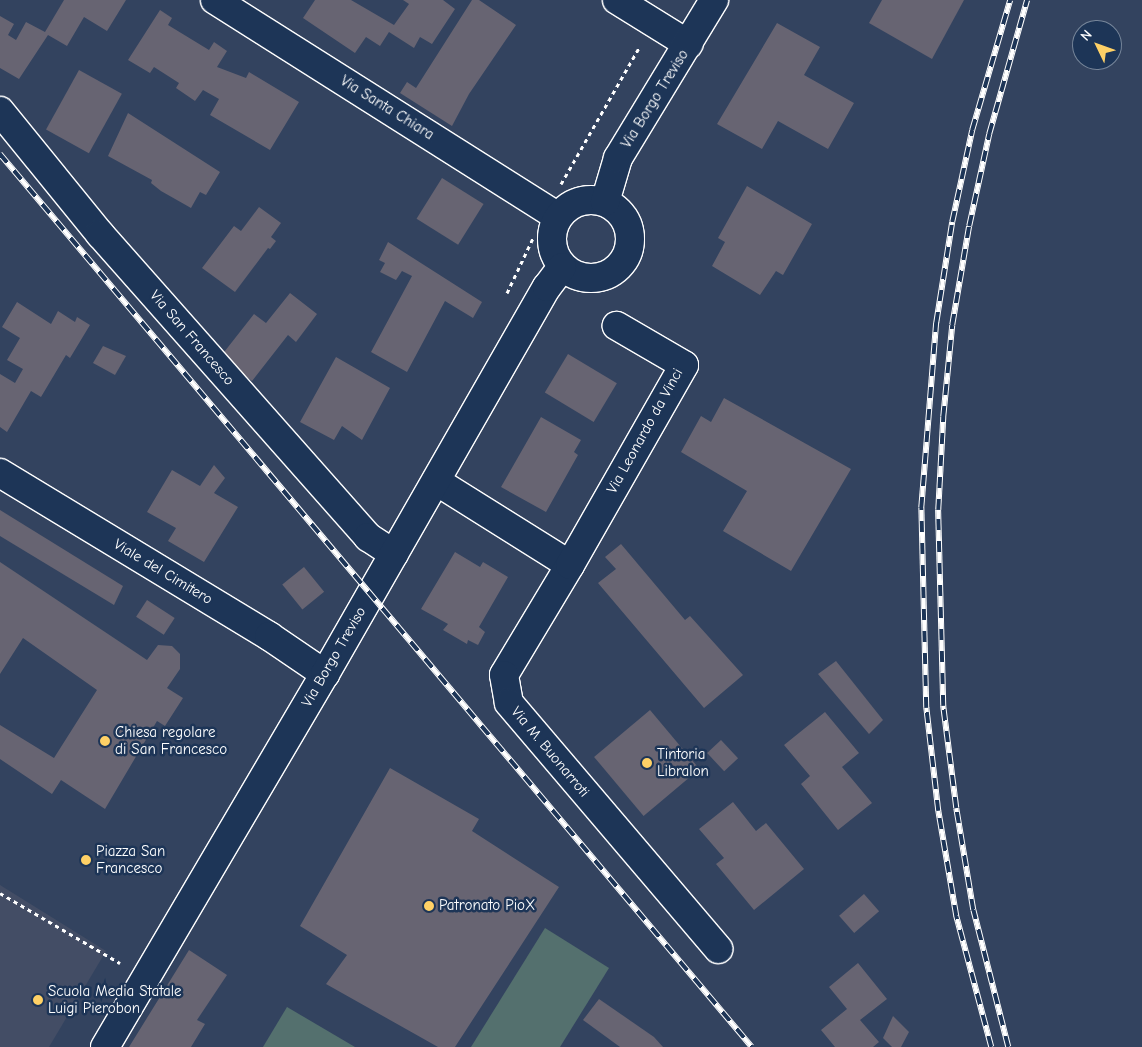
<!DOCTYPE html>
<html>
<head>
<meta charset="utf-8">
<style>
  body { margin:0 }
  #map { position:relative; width:1142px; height:1047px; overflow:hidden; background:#33435f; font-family:"Comic Neue",sans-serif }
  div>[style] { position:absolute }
  .built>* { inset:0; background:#434d65 }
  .green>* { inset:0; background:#54706e }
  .building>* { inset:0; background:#676472; transform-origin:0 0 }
  .path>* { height:3px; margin-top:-1.5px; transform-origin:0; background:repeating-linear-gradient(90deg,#fff 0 4px,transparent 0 8px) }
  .roads { filter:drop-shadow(1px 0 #fff) drop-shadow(-1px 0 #fff) drop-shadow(0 1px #fff) drop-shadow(0 -1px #fff) }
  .minor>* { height:28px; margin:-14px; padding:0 14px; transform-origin:14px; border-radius:14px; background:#1d3557 }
  .tertiary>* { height:28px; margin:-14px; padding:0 14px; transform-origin:14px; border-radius:14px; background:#1d3557 }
  .tertiary>.ring { margin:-14px; padding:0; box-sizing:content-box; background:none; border:28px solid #1d3557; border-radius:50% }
  .rail>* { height:5.5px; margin-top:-2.75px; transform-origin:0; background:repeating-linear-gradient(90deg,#1d3557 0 11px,#fff 0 22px); box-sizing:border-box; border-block:1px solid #fff }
  .dots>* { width:14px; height:14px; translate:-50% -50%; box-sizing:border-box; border:2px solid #1d3557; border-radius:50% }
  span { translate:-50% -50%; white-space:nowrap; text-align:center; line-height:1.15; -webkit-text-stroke:5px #1d3557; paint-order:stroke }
  .street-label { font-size:15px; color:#fff }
  .poi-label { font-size:15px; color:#fff }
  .left { translate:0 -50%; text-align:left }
  .north { position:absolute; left:1072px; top:20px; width:50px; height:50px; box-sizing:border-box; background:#1d3557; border:1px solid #77869a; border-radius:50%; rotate:312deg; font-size:14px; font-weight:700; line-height:20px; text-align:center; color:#fff }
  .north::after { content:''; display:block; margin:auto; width:18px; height:22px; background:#ffd166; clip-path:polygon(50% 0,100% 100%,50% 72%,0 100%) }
</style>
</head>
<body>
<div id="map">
  <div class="built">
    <div style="clip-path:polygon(0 885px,106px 951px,49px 1047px,0 1047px)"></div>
  </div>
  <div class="green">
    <div style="clip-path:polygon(545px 928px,609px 968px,560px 1047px,471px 1047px)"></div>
    <div style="clip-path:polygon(287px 1007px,355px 1047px,263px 1047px)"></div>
  </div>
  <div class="building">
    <div style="clip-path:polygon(64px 0,126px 0,107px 31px,84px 17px,67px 46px,48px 35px,19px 79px,0 68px,0 16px,14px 24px,8px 35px,16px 40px,26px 22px,45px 32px)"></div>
    <div style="clip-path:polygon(315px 0,351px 0,394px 25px,409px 4px,403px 0,443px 0,455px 9px,432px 44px,420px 37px,414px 48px,389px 32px,380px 46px,366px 37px,355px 53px,303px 18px)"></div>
    <div style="clip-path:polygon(472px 0,479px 0,516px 25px,469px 94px,452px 126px,400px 93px,407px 82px,416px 88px)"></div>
    <div style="clip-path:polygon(882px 0,964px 0,932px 59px,869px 23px)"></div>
    <div style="clip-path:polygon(160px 10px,172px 18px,168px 25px,209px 50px,214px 42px,227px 51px,217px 67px,246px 78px,249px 72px,299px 102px,270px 150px,210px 115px,219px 99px,203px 90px,195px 101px,176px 88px,179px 83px,154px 67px,150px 73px,128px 60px)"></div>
    <div style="clip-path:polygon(777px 23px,820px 47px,804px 75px,854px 103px,828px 149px,778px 121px,762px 149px,717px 124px)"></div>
    <div style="left:79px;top:70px;width:49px;height:68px;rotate:29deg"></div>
    <div style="clip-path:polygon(128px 113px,220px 172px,206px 195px,200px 192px,191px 208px,161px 191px,151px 183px,152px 180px,108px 156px)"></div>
    <div style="left:442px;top:178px;width:49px;height:48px;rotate:32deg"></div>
    <div style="clip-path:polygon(747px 186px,812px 224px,783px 275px,776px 271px,760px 295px,712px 266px,725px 242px,718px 238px)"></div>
    <div style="clip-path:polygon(259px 207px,281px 223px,271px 237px,276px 241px,270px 249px,268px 248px,235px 292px,202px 268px,234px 226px,241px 231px)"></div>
    <div style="clip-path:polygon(388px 242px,482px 302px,473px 318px,445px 301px,407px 372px,371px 352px,412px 276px,402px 271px,396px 280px,380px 272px,385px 263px,379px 260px)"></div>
    <div style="clip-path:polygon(290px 293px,317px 314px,296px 342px,288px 335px,252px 381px,221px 356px,254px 314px,266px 323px)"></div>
    <div style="clip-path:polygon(17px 302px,51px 324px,58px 311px,75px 322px,77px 317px,90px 325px,70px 358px,66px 355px,41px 397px,31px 391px,7px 432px,0 427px,0 374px,15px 383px,23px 369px,7px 360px,20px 338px,2px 327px)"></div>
    <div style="clip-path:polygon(103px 346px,126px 356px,115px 375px,93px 363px)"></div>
    <div style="left:568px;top:354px;width:57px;height:45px;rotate:31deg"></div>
    <div style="clip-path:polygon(336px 357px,390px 388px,362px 440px,342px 426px,334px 440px,300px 422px)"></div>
    <div style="clip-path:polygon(724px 398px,851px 469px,791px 571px,723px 531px,747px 491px,681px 452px,701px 416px,711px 422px)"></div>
    <div style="clip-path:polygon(541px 417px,581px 440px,574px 452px,578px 455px,546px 512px,501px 487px)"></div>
    <div style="clip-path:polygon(214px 465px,225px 478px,214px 493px,238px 507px,204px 562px,168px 541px,176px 528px,147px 512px,172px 470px,200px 486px)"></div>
    <div style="clip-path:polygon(0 510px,123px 586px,114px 605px,0 536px)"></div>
    <div style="clip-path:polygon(621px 544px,685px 620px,690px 616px,743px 675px,704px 708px,598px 583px,616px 569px,605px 557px)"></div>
    <div style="clip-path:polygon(455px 552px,480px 567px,483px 562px,508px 577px,479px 627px,485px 632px,478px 645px,468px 640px,467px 644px,443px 630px,448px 624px,421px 609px)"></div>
    <div style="clip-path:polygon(0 562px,147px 660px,158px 645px,172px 646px,180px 654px,180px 669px,167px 688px,183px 698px,165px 726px,157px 721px,105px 809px,61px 780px,52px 794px,0 759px,0 725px,54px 758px,97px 690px,23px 638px,0 674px)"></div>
    <div style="left:304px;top:567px;width:32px;height:28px;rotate:51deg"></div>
    <div style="left:147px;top:600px;width:33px;height:20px;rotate:33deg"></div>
    <div style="clip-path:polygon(836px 661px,883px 720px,869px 734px,818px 674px)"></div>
    <div style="left:650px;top:710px;width:77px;height:73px;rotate:50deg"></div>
    <div style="clip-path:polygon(825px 712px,859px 753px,842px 767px,872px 803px,838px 830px,801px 784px,810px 776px,784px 745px)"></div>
    <div style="left:721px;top:740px;width:25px;height:19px;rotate:47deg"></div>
    <div style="clip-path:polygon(390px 768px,479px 819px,472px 831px,559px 887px,455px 1047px,438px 1047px,326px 984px,347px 955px,300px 926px)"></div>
    <div style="clip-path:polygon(733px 802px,756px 831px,766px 823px,804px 869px,754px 910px,716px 864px,724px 858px,699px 829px)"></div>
    <div style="left:864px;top:894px;width:23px;height:33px;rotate:49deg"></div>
    <div style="clip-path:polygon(189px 950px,227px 975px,197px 1020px,205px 1024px,191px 1047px,129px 1047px)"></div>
    <div style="clip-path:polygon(858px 963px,887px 999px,860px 1020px,879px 1042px,873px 1047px,835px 1047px,821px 1030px,847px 1009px,829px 987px)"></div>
    <div style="clip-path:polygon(599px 999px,654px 1037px,663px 1047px,620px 1047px,583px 1020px)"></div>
    <div style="clip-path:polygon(893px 1016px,909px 1032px,901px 1047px,892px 1047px,883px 1038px)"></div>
  </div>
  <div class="path">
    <div style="left:561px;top:184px;width:157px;rotate:-60.2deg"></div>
    <div style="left:507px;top:293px;width:63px;rotate:-64.7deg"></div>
    <div style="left:0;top:893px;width:139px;rotate:30.3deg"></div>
  </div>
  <div class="roads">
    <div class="minor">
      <div style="left:215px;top:0;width:406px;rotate:32.3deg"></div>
      <div style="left:617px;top:0;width:84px;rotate:31.8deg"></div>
      <div style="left:0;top:111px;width:159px;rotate:50.9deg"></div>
      <div style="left:100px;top:234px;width:405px;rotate:48.5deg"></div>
      <div style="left:368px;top:537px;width:31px;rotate:33deg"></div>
      <div style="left:0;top:473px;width:315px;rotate:31.2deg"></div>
      <div style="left:269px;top:636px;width:68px;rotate:34.2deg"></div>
      <div style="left:436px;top:481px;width:158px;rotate:32.1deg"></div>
      <div style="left:570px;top:565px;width:128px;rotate:121deg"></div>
      <div style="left:504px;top:675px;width:28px;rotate:80deg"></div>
      <div style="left:509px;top:703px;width:323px;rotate:49.6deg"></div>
      <div style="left:570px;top:565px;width:230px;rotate:-60.3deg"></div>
      <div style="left:684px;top:365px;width:78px;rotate:-149.8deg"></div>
    </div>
    <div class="tertiary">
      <div class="ring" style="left:552px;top:200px;width:50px;height:50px"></div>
      <div style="left:605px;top:202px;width:46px;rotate:-73.5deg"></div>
      <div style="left:618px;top:158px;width:185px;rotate:-58.7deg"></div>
      <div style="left:105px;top:1047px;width:433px;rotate:-59.5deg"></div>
      <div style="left:325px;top:674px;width:446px;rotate:-60.2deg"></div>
      <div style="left:547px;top:287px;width:25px;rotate:-53deg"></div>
    </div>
  </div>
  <div class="rail">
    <div style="left:0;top:154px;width:1167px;rotate:49.9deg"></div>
    <div style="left:991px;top:1047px;width:136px;rotate:-105deg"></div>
    <div style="left:956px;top:916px;width:107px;rotate:-99.7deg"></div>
    <div style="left:938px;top:811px;width:104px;rotate:-96.6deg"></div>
    <div style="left:926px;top:708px;width:200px;rotate:-91.4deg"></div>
    <div style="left:921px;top:508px;width:186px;rotate:-85.4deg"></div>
    <div style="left:936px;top:323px;width:102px;rotate:-81deg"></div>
    <div style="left:952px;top:222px;width:94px;rotate:-77.7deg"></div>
    <div style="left:972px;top:130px;width:135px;rotate:-73.7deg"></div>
    <div style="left:1008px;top:1047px;width:141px;rotate:-104.3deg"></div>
    <div style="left:973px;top:910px;width:103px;rotate:-99.5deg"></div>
    <div style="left:956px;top:808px;width:103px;rotate:-97.3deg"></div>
    <div style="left:943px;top:706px;width:196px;rotate:-91.5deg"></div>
    <div style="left:938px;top:510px;width:93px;rotate:-86.9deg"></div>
    <div style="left:943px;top:417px;width:92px;rotate:-84.4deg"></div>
    <div style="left:952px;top:325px;width:100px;rotate:-80.3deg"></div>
    <div style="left:969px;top:226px;width:94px;rotate:-77.7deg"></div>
    <div style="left:989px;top:134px;width:139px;rotate:-74.2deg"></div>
  </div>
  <div class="dots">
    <div style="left:105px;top:741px;background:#ffd166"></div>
    <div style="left:647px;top:763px;background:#ffd166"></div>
    <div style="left:86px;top:860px;background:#ffd166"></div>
    <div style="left:429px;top:906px;background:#ffd166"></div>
    <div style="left:38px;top:1000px;background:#ffd166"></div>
  </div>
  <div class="street-label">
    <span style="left:655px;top:99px;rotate:-58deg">Via Borgo Treviso</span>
    <span style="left:387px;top:108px;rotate:32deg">Via Santa Chiara</span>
    <span style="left:192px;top:338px;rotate:49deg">Via San Francesco</span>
    <span style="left:645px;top:431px;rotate:-61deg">Via Leonardo da Vinci</span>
    <span style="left:163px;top:572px;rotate:31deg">Viale del Cimitero</span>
    <span style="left:334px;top:657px;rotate:-60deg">Via Borgo Treviso</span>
    <span style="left:550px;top:752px;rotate:50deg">Via M. Buonarroti</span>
  </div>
  <div class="poi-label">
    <span class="left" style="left:115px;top:741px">Chiesa regolare<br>di San Francesco</span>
    <span class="left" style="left:657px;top:763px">Tintoria<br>Libralon</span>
    <span class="left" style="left:96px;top:860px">Piazza San<br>Francesco</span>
    <span class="left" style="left:439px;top:906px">Patronato PioX</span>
    <span class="left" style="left:48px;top:1000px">Scuola Media Statale<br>Luigi Pierobon</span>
  </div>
  <div class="north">N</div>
</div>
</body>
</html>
